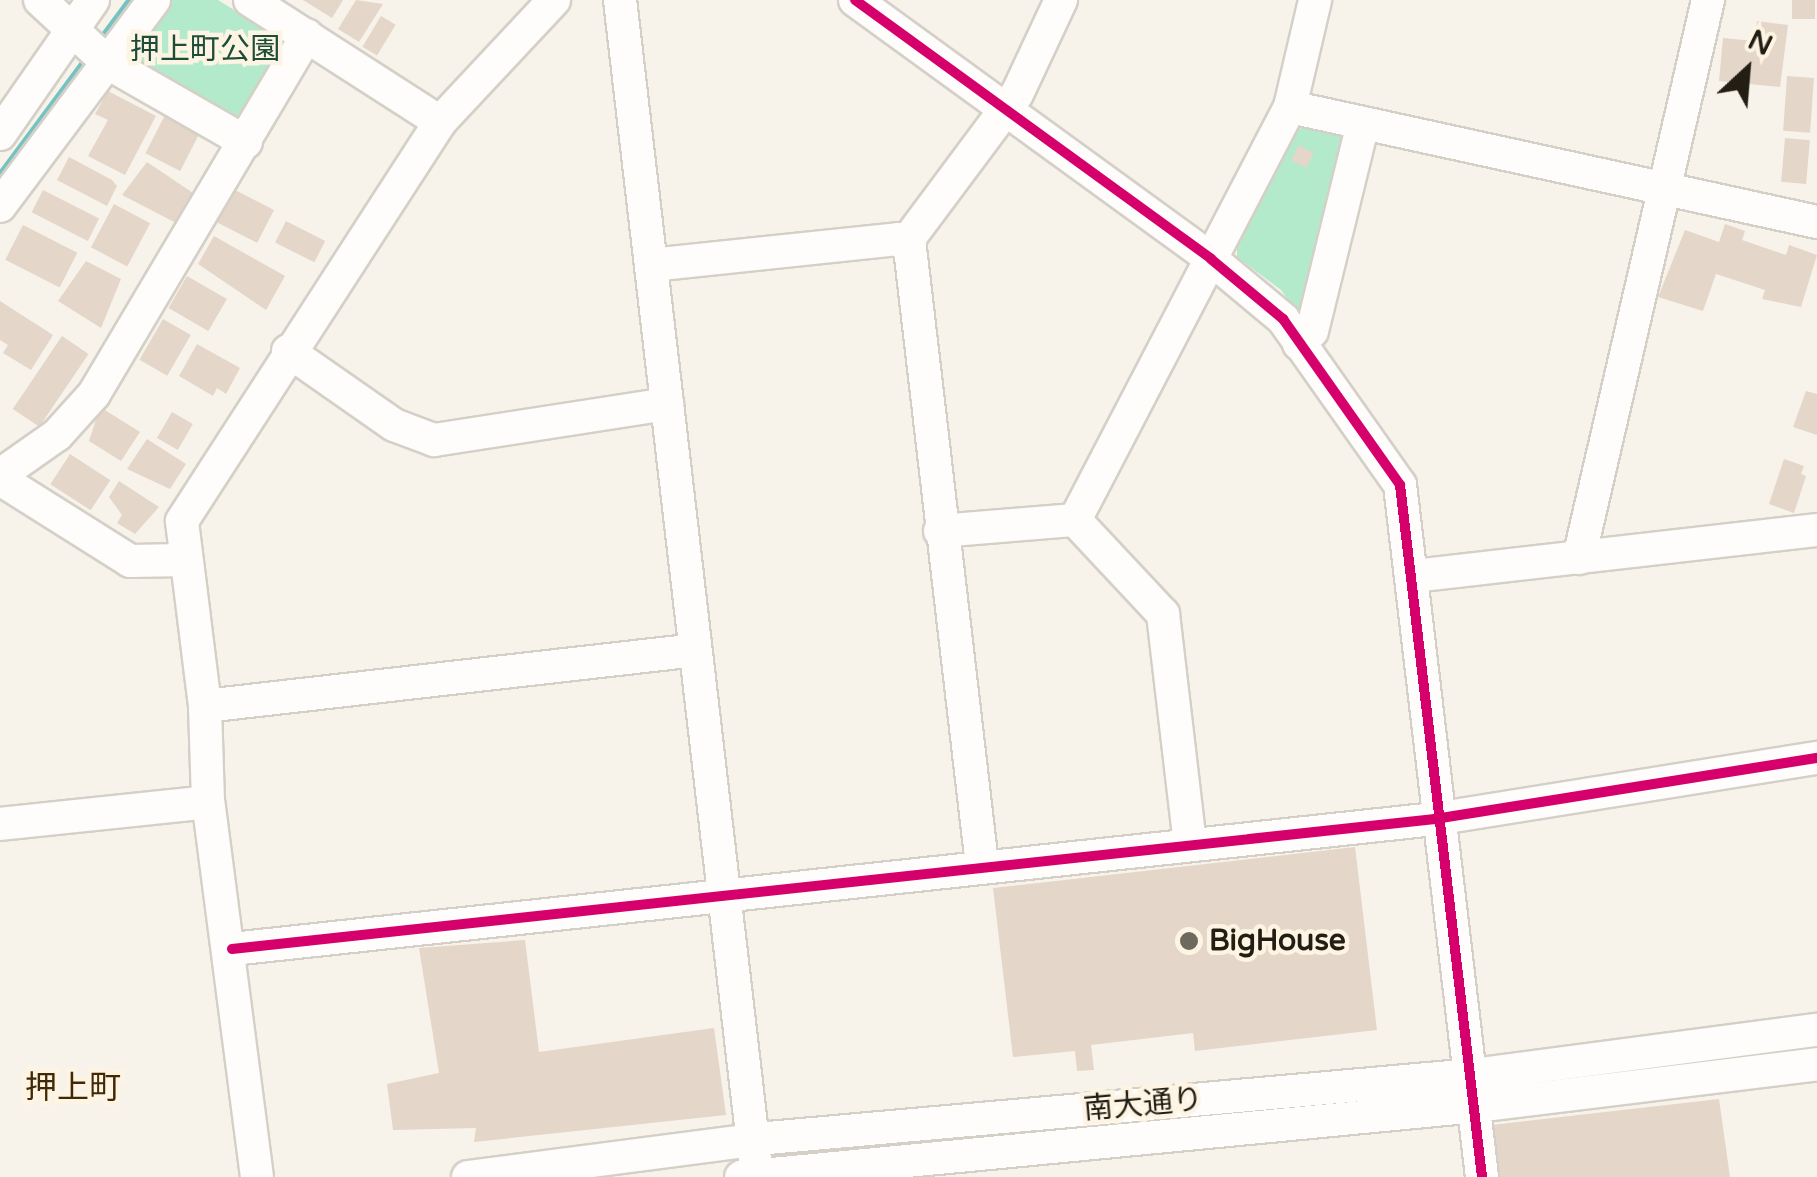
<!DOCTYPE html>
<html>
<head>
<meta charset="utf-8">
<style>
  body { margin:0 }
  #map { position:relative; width:1817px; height:1177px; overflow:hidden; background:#f7f3ea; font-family:"Varela Round","Noto Sans JP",sans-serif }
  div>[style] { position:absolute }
  .green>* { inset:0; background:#b2eacb }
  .stream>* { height:10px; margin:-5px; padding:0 5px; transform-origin:5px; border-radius:5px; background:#73c3c2 }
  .building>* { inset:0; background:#e4d6c8; transform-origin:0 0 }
  .roads { filter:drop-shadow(2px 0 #d5d0c7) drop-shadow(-2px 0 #d5d0c7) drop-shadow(0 2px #d5d0c7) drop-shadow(0 -2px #d5d0c7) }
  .minor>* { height:32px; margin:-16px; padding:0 16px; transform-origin:16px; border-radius:16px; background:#fefdfc }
  .cycleway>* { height:10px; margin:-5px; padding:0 5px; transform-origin:5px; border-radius:5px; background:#d6006c }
  .dots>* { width:28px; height:28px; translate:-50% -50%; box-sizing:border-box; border:5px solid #fdf4e4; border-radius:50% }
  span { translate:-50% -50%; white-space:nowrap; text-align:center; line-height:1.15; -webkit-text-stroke:9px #fdf4e4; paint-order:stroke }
  .park-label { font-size:30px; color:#1d4c38 }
  .poi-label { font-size:30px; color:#231e14; font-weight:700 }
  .left { translate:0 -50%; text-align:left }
  .street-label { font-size:30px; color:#231e14 }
  .neighbourhood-label { font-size:32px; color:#422906 }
  .north { position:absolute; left:1697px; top:20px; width:100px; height:100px; -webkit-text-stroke:8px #fdf4e4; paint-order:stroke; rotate:26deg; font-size:28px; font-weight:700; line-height:40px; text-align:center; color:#231e14 }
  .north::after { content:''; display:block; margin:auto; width:35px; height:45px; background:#231e14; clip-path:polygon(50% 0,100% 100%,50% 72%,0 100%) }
</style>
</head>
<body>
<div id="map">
  <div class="green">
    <div style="clip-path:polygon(169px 0,218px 0,289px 44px,242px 126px,126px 59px)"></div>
    <div style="clip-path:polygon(1308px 125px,1341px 136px,1307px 313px,1298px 313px,1281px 290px,1237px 257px,1237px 249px,1295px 131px)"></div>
  </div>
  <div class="stream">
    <div style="left:0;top:178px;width:222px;rotate:-53.4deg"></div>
  </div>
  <div class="building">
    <div style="clip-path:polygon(303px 0,343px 0,332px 18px)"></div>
    <div style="clip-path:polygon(356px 0,383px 4px,359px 42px,338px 29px)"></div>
    <div style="left:1792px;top:0;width:23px;height:19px"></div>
    <div style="left:381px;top:16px;width:17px;height:36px;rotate:31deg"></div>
    <div style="clip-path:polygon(1757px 21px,1788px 25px,1780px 87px,1719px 81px,1723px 38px,1755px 41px)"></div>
    <div style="left:1787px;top:76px;width:27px;height:55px;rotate:4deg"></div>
    <div style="clip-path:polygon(108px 91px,156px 116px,125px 175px,88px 156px,108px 120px,95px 114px)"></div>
    <div style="left:165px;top:115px;width:39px;height:43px;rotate:27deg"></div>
    <div style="left:1785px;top:138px;width:25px;height:44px;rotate:5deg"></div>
    <div style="left:1299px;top:145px;width:17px;height:17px;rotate:28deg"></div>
    <div style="clip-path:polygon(69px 157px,112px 180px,117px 186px,107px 206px,57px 180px)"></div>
    <div style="clip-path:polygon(147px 162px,196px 195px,180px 225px,122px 195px)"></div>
    <div style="left:233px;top:189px;width:46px;height:37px;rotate:27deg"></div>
    <div style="left:43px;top:190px;width:63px;height:25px;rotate:27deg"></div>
    <div style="left:114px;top:204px;width:41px;height:49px;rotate:28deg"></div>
    <div style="left:286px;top:221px;width:44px;height:24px;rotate:27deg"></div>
    <div style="clip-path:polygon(1725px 224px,1745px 231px,1742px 240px,1786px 255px,1789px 245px,1817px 255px,1801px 307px,1762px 299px,1765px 290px,1716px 274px,1703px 311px,1658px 297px,1685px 230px,1719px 242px)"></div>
    <div style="left:23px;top:225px;width:61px;height:39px;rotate:27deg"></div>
    <div style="clip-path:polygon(214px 236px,285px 276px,266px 310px,198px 264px)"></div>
    <div style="clip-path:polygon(86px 261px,121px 279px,101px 328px,58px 301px)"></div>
    <div style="left:187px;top:276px;width:46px;height:37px;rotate:30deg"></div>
    <div style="clip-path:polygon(0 301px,53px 335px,31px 370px,3px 353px,8px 345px,0 340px)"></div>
    <div style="left:163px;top:319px;width:32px;height:47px;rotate:30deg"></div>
    <div style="left:62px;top:336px;width:32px;height:88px;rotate:34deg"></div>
    <div style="clip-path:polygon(197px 344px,240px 368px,226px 394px,217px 388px,213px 396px,179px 376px)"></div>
    <div style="clip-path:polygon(1806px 391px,1817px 394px,1817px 435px,1793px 427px)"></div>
    <div style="clip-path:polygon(100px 407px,140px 432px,121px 461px,89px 441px)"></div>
    <div style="left:172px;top:412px;width:24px;height:30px;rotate:30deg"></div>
    <div style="clip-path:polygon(147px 439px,186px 464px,170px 489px,127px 469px)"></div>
    <div style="left:70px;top:454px;width:48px;height:36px;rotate:33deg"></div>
    <div style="clip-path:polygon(1784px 459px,1804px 466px,1801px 474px,1806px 476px,1794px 513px,1769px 504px)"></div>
    <div style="clip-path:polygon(119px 481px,159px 507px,135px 534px,117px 523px,122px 515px,109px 497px)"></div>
    <div style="clip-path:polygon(1355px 847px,1377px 1030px,1195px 1051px,1193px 1033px,1091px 1045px,1094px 1070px,1077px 1071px,1075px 1051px,1013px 1057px,993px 888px)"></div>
    <div style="clip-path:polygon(525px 940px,539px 1052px,714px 1028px,726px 1115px,474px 1142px,476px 1128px,393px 1130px,387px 1084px,439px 1073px,419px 948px)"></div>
    <div style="clip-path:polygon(1719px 1099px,1730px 1177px,1491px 1177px,1492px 1125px)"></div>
  </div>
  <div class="roads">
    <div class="minor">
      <div style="left:40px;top:0;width:93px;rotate:42.8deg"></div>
      <div style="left:108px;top:63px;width:159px;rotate:29.8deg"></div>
      <div style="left:250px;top:0;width:226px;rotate:32.7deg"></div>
      <div style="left:620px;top:0;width:1185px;rotate:83.36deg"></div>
      <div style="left:855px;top:0;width:440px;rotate:36deg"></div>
      <div style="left:1211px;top:259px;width:94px;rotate:39.8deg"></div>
      <div style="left:1283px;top:319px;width:203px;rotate:54.8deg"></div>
      <div style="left:1400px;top:485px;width:697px;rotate:83.24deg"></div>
      <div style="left:1290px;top:107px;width:539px;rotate:12.31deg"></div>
      <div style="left:0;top:134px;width:163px;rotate:-55.2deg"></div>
      <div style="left:0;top:206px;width:257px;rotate:-53.2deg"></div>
      <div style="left:905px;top:244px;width:187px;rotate:-53.3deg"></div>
      <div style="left:1017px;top:94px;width:104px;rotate:-64.9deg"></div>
      <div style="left:651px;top:265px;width:248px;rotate:-6deg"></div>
      <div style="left:898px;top:239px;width:15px;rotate:37deg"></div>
      <div style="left:910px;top:248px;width:621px;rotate:83.34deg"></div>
      <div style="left:1299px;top:344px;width:18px;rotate:-45deg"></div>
      <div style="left:1312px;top:331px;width:214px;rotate:-76.2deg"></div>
      <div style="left:288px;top:351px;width:129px;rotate:34.9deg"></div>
      <div style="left:394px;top:425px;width:43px;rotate:20.6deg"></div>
      <div style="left:434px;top:440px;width:236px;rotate:-8.8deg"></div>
      <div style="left:0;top:475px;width:70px;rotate:-35.1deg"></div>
      <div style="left:57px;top:435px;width:55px;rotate:-47.9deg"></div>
      <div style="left:94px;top:394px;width:417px;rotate:-59.3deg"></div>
      <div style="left:0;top:479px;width:154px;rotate:32.2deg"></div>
      <div style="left:130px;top:561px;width:54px;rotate:-1.1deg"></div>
      <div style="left:1075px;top:520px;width:129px;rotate:46.9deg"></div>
      <div style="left:1163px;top:614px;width:231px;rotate:83.3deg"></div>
      <div style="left:940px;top:531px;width:135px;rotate:-4.7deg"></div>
      <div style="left:1075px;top:520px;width:466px;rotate:-62.5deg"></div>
      <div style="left:1290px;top:107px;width:110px;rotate:-76.8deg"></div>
      <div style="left:1579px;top:558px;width:573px;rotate:-76.98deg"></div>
      <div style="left:1413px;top:576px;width:407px;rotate:-6.5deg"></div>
      <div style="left:205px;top:706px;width:493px;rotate:-6.5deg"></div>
      <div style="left:0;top:824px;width:209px;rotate:-6deg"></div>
      <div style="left:232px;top:949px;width:1210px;rotate:-6.17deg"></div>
      <div style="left:1435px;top:819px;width:387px;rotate:-9.1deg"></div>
      <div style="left:257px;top:1177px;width:378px;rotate:-97.4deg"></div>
      <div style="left:208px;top:802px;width:96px;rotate:-91.8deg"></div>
      <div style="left:205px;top:706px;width:186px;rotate:-97.1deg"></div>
      <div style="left:182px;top:521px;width:475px;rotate:-57.1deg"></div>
      <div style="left:440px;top:122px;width:167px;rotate:-46.9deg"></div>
      <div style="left:468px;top:1177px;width:303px;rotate:-7.4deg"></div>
      <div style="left:768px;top:1138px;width:708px;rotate:-5.11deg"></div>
      <div style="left:1473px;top:1075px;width:347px;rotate:-7.5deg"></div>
      <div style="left:741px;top:1177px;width:739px;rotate:-5.51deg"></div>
      <div style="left:1477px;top:1106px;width:343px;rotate:-7deg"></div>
    </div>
  </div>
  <div class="cycleway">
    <div style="left:855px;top:0;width:440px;rotate:36deg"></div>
    <div style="left:1211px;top:259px;width:94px;rotate:39.8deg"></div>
    <div style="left:1283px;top:319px;width:203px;rotate:54.8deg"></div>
    <div style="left:1400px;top:485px;width:697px;rotate:83.24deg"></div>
    <div style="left:232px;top:949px;width:1210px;rotate:-6.17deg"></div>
    <div style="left:1435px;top:819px;width:387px;rotate:-9.1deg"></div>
  </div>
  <div class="dots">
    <div style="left:1189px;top:941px;background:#6d695f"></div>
  </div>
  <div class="park-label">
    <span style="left:205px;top:50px">押上町公園</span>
  </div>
  <div class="poi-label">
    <span class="left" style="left:1209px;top:941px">BigHouse</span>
  </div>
  <div class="street-label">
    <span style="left:1143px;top:1105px;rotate:-5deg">南大通り</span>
  </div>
  <div class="neighbourhood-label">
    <span style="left:73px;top:1088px">押上町</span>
  </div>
  <div class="north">N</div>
</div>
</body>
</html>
